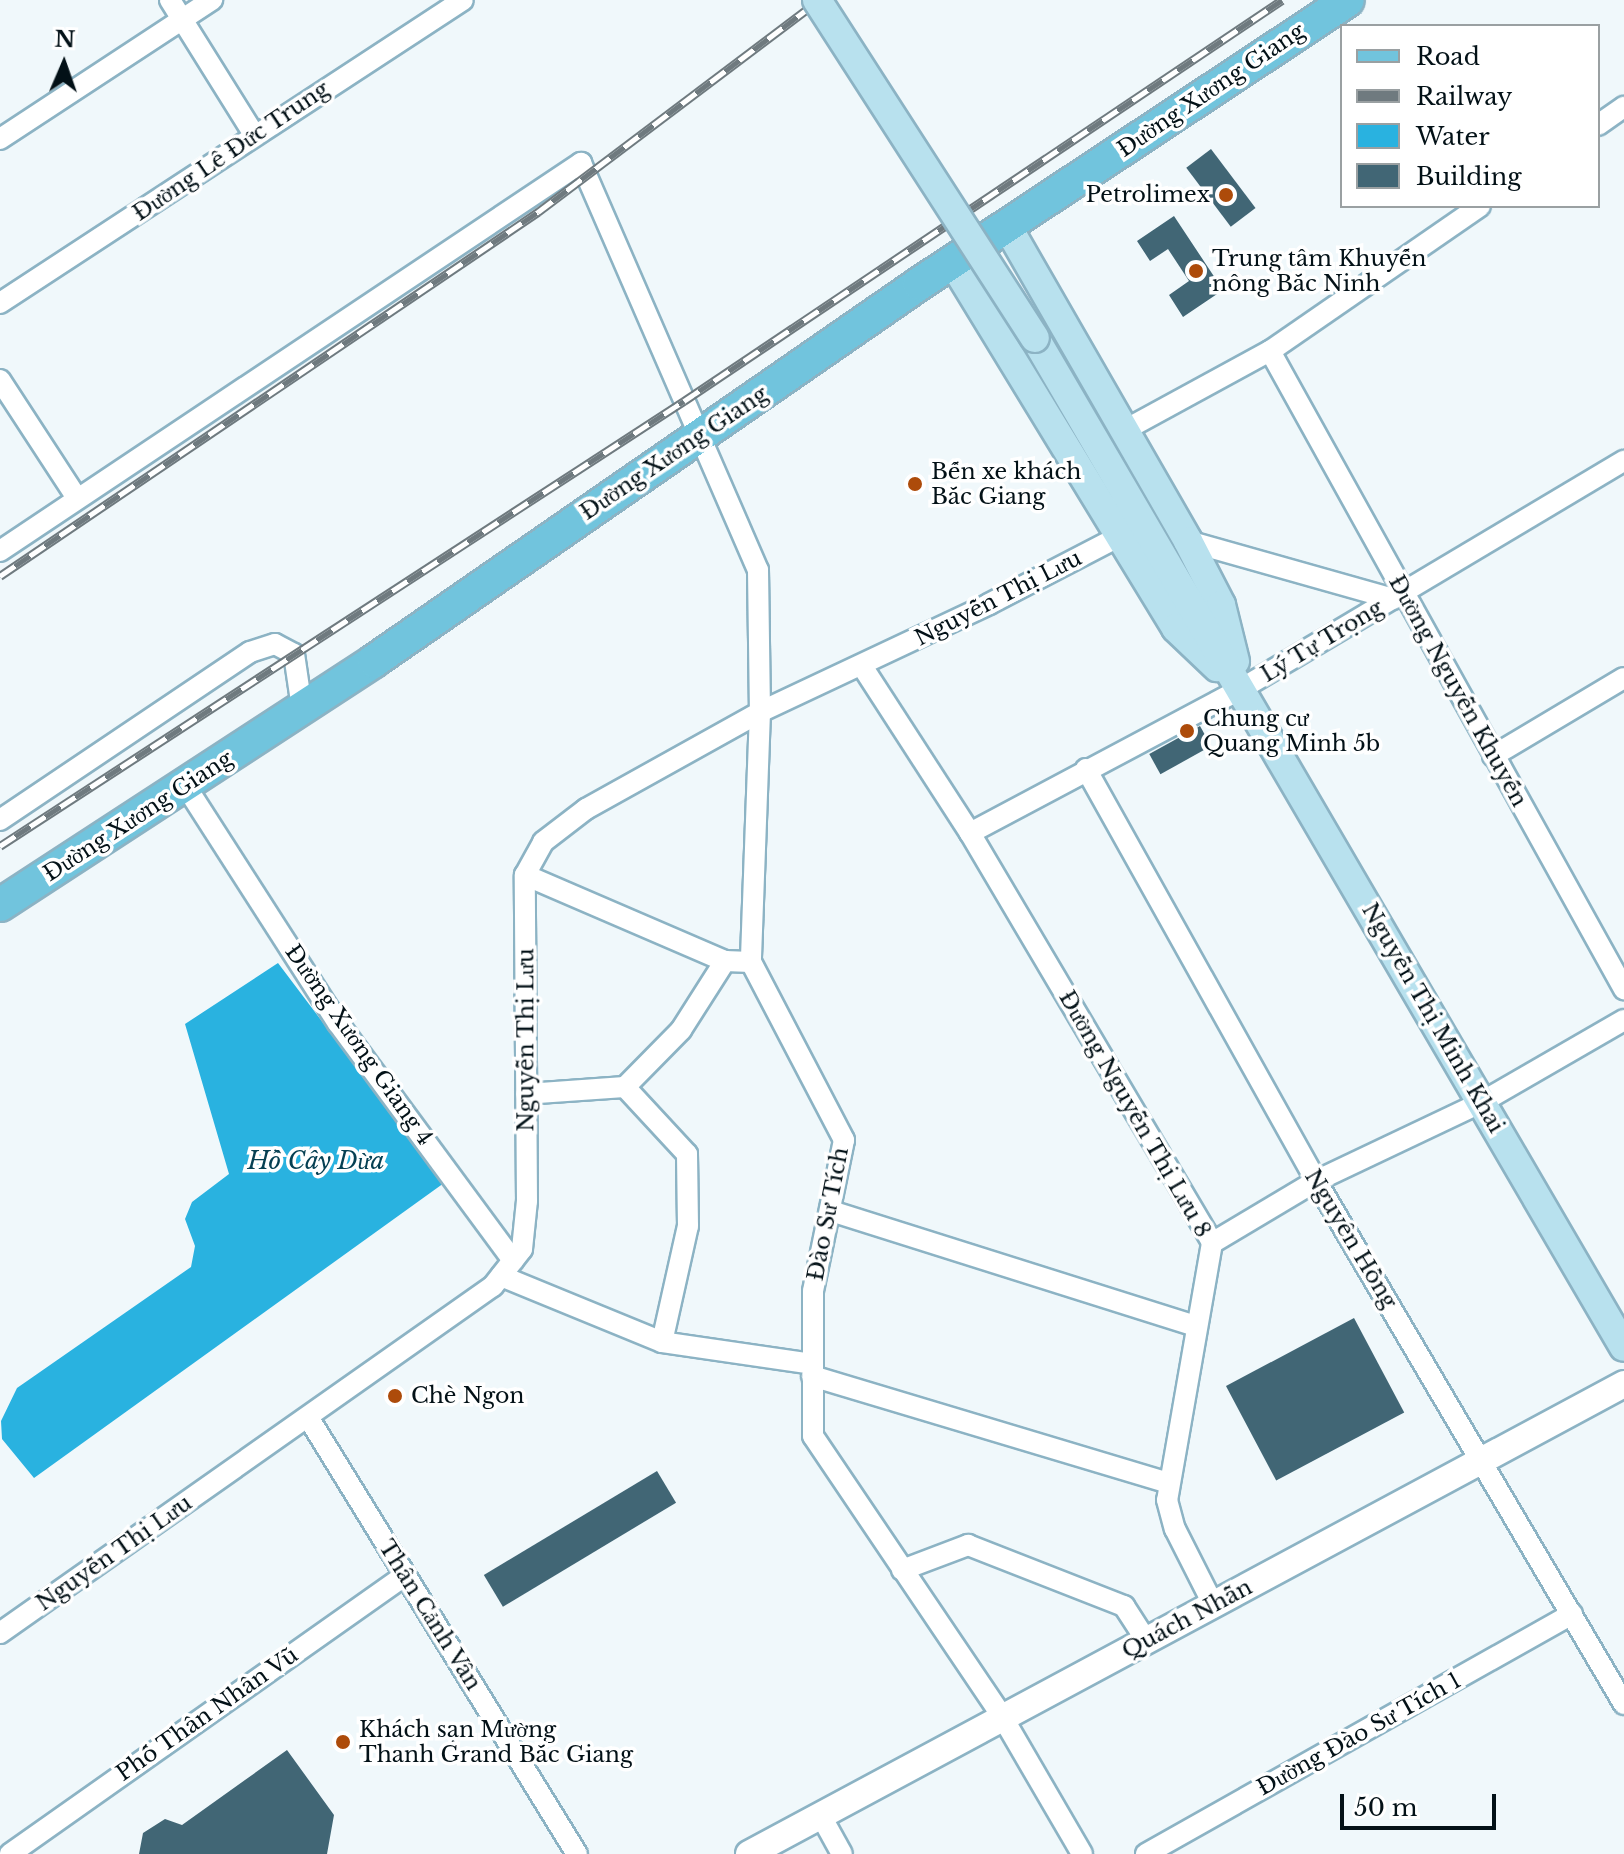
<!DOCTYPE html>
<html>
<head>
<meta charset="utf-8">
<style>
  body { margin:0 }
  #map { position:relative; width:1624px; height:1854px; overflow:hidden; background:#f0f8fb; font-family:"Libre Baskerville",serif }
  div>[style] { position:absolute }
  .water>* { inset:0; background:#29b2e0 }
  .building>* { inset:0; background:#416675; transform-origin:0 0 }
  .roads { filter:drop-shadow(2px 0 #8cb3c4) drop-shadow(-2px 0 #8cb3c4) drop-shadow(0 2px #8cb3c4) drop-shadow(0 -2px #8cb3c4) }
  .minor>* { height:20px; margin:-10px; padding:0 10px; transform-origin:10px; border-radius:10px; background:#fff }
  .tertiary>* { height:26px; margin:-13px; padding:0 13px; transform-origin:13px; border-radius:13px; background:#fff }
  .secondary>* { height:28px; margin:-14px; padding:0 14px; transform-origin:14px; border-radius:14px; background:#b8e1ee }
  .primary>* { height:32px; margin:-16px; padding:0 16px; transform-origin:16px; border-radius:16px; background:#71c4dd }
  .rail>* { height:9px; margin-top:-4.5px; transform-origin:0; background:repeating-linear-gradient(90deg,#fff 0 18px,#6f7a7f 0 36px); box-sizing:border-box; border-block:2px solid #6f7a7f }
  .bridges { filter:drop-shadow(2px 0 #8cb3c4) drop-shadow(-2px 0 #8cb3c4) drop-shadow(0 2px #8cb3c4) drop-shadow(0 -2px #8cb3c4) }
  .secondary-bridge>* { height:28px; margin:-14px; padding:0 14px; transform-origin:14px; border-radius:14px; background:#b8e1ee }
  .dots>* { width:22px; height:22px; translate:-50% -50%; box-sizing:border-box; border:4px solid #fff; border-radius:50% }
  span { translate:-50% -50%; white-space:nowrap; text-align:center; line-height:1.15; -webkit-text-stroke:7px #fff; paint-order:stroke }
  .street-label { font-size:22px; color:#031117 }
  .poi-label { font-size:22px; color:#031117 }
  .right { translate:-100% -50%; text-align:right }
  .left { translate:0 -50%; text-align:left }
  .water-label { font-size:24px; color:#064053; font-style:italic }
  .legend { position:absolute; left:1340px; top:24px; width:260px; height:184px; box-sizing:border-box; background:#fff; border:2px solid #9aa0a2; margin:0; padding:10px 14px; list-style:none; font-size:24px; color:#031117 }
  .legend li { display:flex; align-items:center; gap:16px; height:40px }
  .legend b { width:40px; border:2px solid #9aa0a2 }
  .north { position:absolute; left:24px; top:24px; width:80px; height:80px; -webkit-text-stroke:6px #fff; paint-order:stroke; rotate:2deg; font-size:22px; font-weight:700; line-height:32px; text-align:center; color:#031117 }
  .north::after { content:''; display:block; margin:auto; width:28px; height:36px; background:#031117; clip-path:polygon(50% 0,100% 100%,50% 72%,0 100%) }
  .scale { position:absolute; left:1340px; top:1794px; width:156px; height:36px; box-sizing:border-box; border:4px solid #031117; border-top:0; padding-left:10px; font-size:24px; line-height:28px; white-space:nowrap; color:#031117; -webkit-text-stroke:6px #fff; paint-order:stroke }
</style>
</head>
<body>
<div id="map">
  <div class="water">
    <div style="clip-path:polygon(278px 963px,444px 1183px,34px 1478px,2px 1439px,1px 1421px,17px 1388px,191px 1267px,195px 1246px,185px 1219px,192px 1202px,229px 1174px,185px 1024px)"></div>
  </div>
  <div class="building">
    <div style="left:1211px;top:149px;width:74px;height:31px;rotate:53deg"></div>
    <div style="clip-path:polygon(1174px 216px,1223px 290px,1183px 317px,1169px 295px,1189px 281px,1168px 249px,1150px 261px,1137px 241px)"></div>
    <div style="left:1200px;top:726px;width:23px;height:58px;rotate:61deg"></div>
    <div style="left:1354px;top:1318px;width:107px;height:145px;rotate:62deg"></div>
    <div style="left:657px;top:1471px;width:37px;height:202px;rotate:59deg"></div>
    <div style="clip-path:polygon(287px 1750px,334px 1815px,327px 1854px,139px 1854px,143px 1833px,165px 1819px,182px 1825px)"></div>
  </div>
  <div class="roads">
    <div class="minor">
      <div style="left:170px;top:0;width:157px;rotate:58deg"></div>
      <div style="left:1598px;top:125px;width:32px;rotate:-35deg"></div>
      <div style="left:0;top:139px;width:254px;rotate:-33.3deg"></div>
      <div style="left:0;top:303px;width:553px;rotate:-33.2deg"></div>
      <div style="left:1270px;top:351px;width:730px;rotate:60.98deg"></div>
      <div style="left:0;top:380px;width:141px;rotate:56.9deg"></div>
      <div style="left:1123px;top:431px;width:167px;rotate:-28.6deg"></div>
      <div style="left:1270px;top:351px;width:255px;rotate:-34.6deg"></div>
      <div style="left:1188px;top:541px;width:213px;rotate:15.8deg"></div>
      <div style="left:0;top:551px;width:699px;rotate:-33.74deg"></div>
      <div style="left:581px;top:163px;width:444px;rotate:66.5deg"></div>
      <div style="left:758px;top:570px;width:142px;rotate:89.2deg"></div>
      <div style="left:760px;top:712px;width:250px;rotate:92.1deg"></div>
      <div style="left:751px;top:962px;width:201px;rotate:62.4deg"></div>
      <div style="left:844px;top:1140px;width:154px;rotate:101.6deg"></div>
      <div style="left:813px;top:1291px;width:145px;rotate:90deg"></div>
      <div style="left:813px;top:1436px;width:340px;rotate:56deg"></div>
      <div style="left:1003px;top:1718px;width:157px;rotate:59.8deg"></div>
      <div style="left:862px;top:666px;width:199px;rotate:57.1deg"></div>
      <div style="left:970px;top:833px;width:476px;rotate:59.4deg"></div>
      <div style="left:1212px;top:1243px;width:261px;rotate:99.9deg"></div>
      <div style="left:1167px;top:1500px;width:30px;rotate:75deg"></div>
      <div style="left:1175px;top:1529px;width:84px;rotate:63.1deg"></div>
      <div style="left:1493px;top:756px;width:152px;rotate:-30.8deg"></div>
      <div style="left:1086px;top:769px;width:472px;rotate:60.8deg"></div>
      <div style="left:1316px;top:1181px;width:607px;rotate:59.51deg"></div>
      <div style="left:185px;top:785px;width:283px;rotate:57.3deg"></div>
      <div style="left:338px;top:1023px;width:295px;rotate:53.6deg"></div>
      <div style="left:0;top:820px;width:301px;rotate:-33.9deg"></div>
      <div style="left:250px;top:652px;width:26px;rotate:-18deg"></div>
      <div style="left:275px;top:644px;width:21px;rotate:28deg"></div>
      <div style="left:294px;top:654px;width:55px;rotate:81.6deg"></div>
      <div style="left:970px;top:833px;width:307px;rotate:-28deg"></div>
      <div style="left:1241px;top:689px;width:446px;rotate:-30.8deg"></div>
      <div style="left:525px;top:875px;width:218px;rotate:23.3deg"></div>
      <div style="left:725px;top:961px;width:26px;rotate:2deg"></div>
      <div style="left:625px;top:1087px;width:80px;rotate:-45.5deg"></div>
      <div style="left:681px;top:1030px;width:82px;rotate:-57.5deg"></div>
      <div style="left:831px;top:1211px;width:383px;rotate:17.5deg"></div>
      <div style="left:1212px;top:1243px;width:121px;rotate:-30.8deg"></div>
      <div style="left:1316px;top:1181px;width:184px;rotate:-25.4deg"></div>
      <div style="left:1482px;top:1102px;width:164px;rotate:-30deg"></div>
      <div style="left:501px;top:1276px;width:174px;rotate:22.3deg"></div>
      <div style="left:662px;top:1342px;width:119px;rotate:-77.4deg"></div>
      <div style="left:688px;top:1226px;width:72px;rotate:-90.8deg"></div>
      <div style="left:687px;top:1154px;width:91px;rotate:-132.8deg"></div>
      <div style="left:625px;top:1087px;width:99px;rotate:176deg"></div>
      <div style="left:662px;top:1342px;width:152px;rotate:8.3deg"></div>
      <div style="left:812px;top:1376px;width:372px;rotate:16.7deg"></div>
      <div style="left:308px;top:1417px;width:513px;rotate:58.39deg"></div>
      <div style="left:902px;top:1570px;width:71px;rotate:-20.7deg"></div>
      <div style="left:968px;top:1545px;width:168px;rotate:21.4deg"></div>
      <div style="left:1124px;top:1606px;width:40px;rotate:57.1deg"></div>
      <div style="left:0;top:1633px;width:603px;rotate:-35.14deg"></div>
      <div style="left:493px;top:1286px;width:47px;rotate:-51.9deg"></div>
      <div style="left:522px;top:1249px;width:48px;rotate:-84.1deg"></div>
      <div style="left:527px;top:1201px;width:326px;rotate:-90.4deg"></div>
      <div style="left:525px;top:875px;width:38px;rotate:-61deg"></div>
      <div style="left:543px;top:842px;width:54px;rotate:-37.5deg"></div>
      <div style="left:586px;top:809px;width:199px;rotate:-29.1deg"></div>
      <div style="left:760px;top:712px;width:253px;rotate:-25.2deg"></div>
      <div style="left:989px;top:604px;width:150px;rotate:-27.4deg"></div>
      <div style="left:821px;top:1816px;width:43px;rotate:61.1deg"></div>
      <div style="left:10px;top:1854px;width:484px;rotate:-35.2deg"></div>
      <div style="left:1146px;top:1854px;width:489px;rotate:-29.4deg"></div>
    </div>
    <div class="tertiary">
      <div style="left:749px;top:1854px;width:993px;rotate:-28.24deg"></div>
    </div>
    <div class="secondary">
      <div style="left:1007px;top:226px;width:363px;rotate:60.1deg"></div>
      <div style="left:1188px;top:541px;width:72px;rotate:62.7deg"></div>
      <div style="left:1221px;top:605px;width:58px;rotate:76deg"></div>
      <div style="left:952px;top:261px;width:430px;rotate:58.6deg"></div>
      <div style="left:1176px;top:628px;width:57px;rotate:43.6deg"></div>
      <div style="left:1035px;top:338px;width:1168px;rotate:59.73deg"></div>
    </div>
    <div class="primary">
      <div style="left:0;top:905px;width:447px;rotate:-33.1deg"></div>
      <div style="left:374px;top:661px;width:663px;rotate:-34.67deg"></div>
      <div style="left:919px;top:284px;width:514px;rotate:-33.5deg"></div>
    </div>
  </div>
  <div class="rail">
    <div style="left:0;top:576px;width:650px;rotate:-34.08deg"></div>
    <div style="left:538px;top:212px;width:352px;rotate:-37deg"></div>
    <div style="left:0;top:846px;width:816px;rotate:-33.05deg"></div>
    <div style="left:684px;top:401px;width:720px;rotate:-33.84deg"></div>
  </div>
  <div class="bridges">
    <div class="secondary-bridge">
      <div style="left:817px;top:0;width:402px;rotate:57.2deg"></div>
    </div>
  </div>
  <div class="dots">
    <div style="left:1226px;top:195px;background:#ad4b0a"></div>
    <div style="left:1196px;top:271px;background:#ad4b0a"></div>
    <div style="left:915px;top:484px;background:#ad4b0a"></div>
    <div style="left:1187px;top:731px;background:#ad4b0a"></div>
    <div style="left:395px;top:1396px;background:#ad4b0a"></div>
    <div style="left:343px;top:1742px;background:#ad4b0a"></div>
  </div>
  <div class="street-label">
    <span style="left:1211px;top:90px;rotate:-34deg">Đường Xương Giang</span>
    <span style="left:231px;top:151px;rotate:-34deg">Đường Lê Đức Trung</span>
    <span style="left:674px;top:453px;rotate:-34deg">Đường Xương Giang</span>
    <span style="left:998px;top:598px;rotate:-27deg">Nguyễn Thị Lưu</span>
    <span style="left:1322px;top:641px;rotate:-31deg">Lý Tự Trọng</span>
    <span style="left:1458px;top:691px;rotate:61deg">Đường Nguyễn Khuyến</span>
    <span style="left:138px;top:816px;rotate:-33deg">Đường Xương Giang</span>
    <span style="left:1433px;top:1018px;rotate:60deg">Nguyễn Thị Minh Khai</span>
    <span style="left:526px;top:1040px;rotate:-90deg">Nguyễn Thị Lưu</span>
    <span style="left:359px;top:1045px;rotate:55deg">Đường Xương Giang 4</span>
    <span style="left:1135px;top:1114px;rotate:60deg">Đường Nguyễn Thị Lưu 8</span>
    <span style="left:828px;top:1214px;rotate:-79deg">Đào Sư Tích</span>
    <span style="left:1351px;top:1239px;rotate:59deg">Nguyên Hồng</span>
    <span style="left:114px;top:1553px;rotate:-35deg">Nguyễn Thị Lưu</span>
    <span style="left:430px;top:1615px;rotate:58deg">Thân Cảnh Vân</span>
    <span style="left:1187px;top:1619px;rotate:-28deg">Quách Nhẫn</span>
    <span style="left:207px;top:1714px;rotate:-35deg">Phố Thân Nhân Vũ</span>
    <span style="left:1359px;top:1734px;rotate:-29deg">Đường Đào Sư Tích 1</span>
  </div>
  <div class="poi-label">
    <span class="right" style="left:1210px;top:195px">Petrolimex</span>
    <span class="left" style="left:1212px;top:271px">Trung tâm Khuyến<br>nông Bắc Ninh</span>
    <span class="left" style="left:931px;top:484px">Bến xe khách<br>Bắc Giang</span>
    <span class="left" style="left:1203px;top:731px">Chung cư<br>Quang Minh 5b</span>
    <span class="left" style="left:411px;top:1396px">Chè Ngon</span>
    <span class="left" style="left:359px;top:1742px">Khách sạn Mường<br>Thanh Grand Bắc Giang</span>
  </div>
  <div class="water-label">
    <span style="left:316px;top:1161px">Hồ Cây Dừa</span>
  </div>
  <ul class="legend">
  <li><b style="height:10px;background:#71c4dd"></b>Road</li>
  <li><b style="height:10px;background:#6f7a7f"></b>Railway</li>
  <li><b style="height:22px;background:#29b2e0"></b>Water</li>
  <li><b style="height:22px;background:#416675"></b>Building</li>
  </ul>
  <div class="north">N</div>
  <div class="scale">50 m</div>
</div>
</body>
</html>
